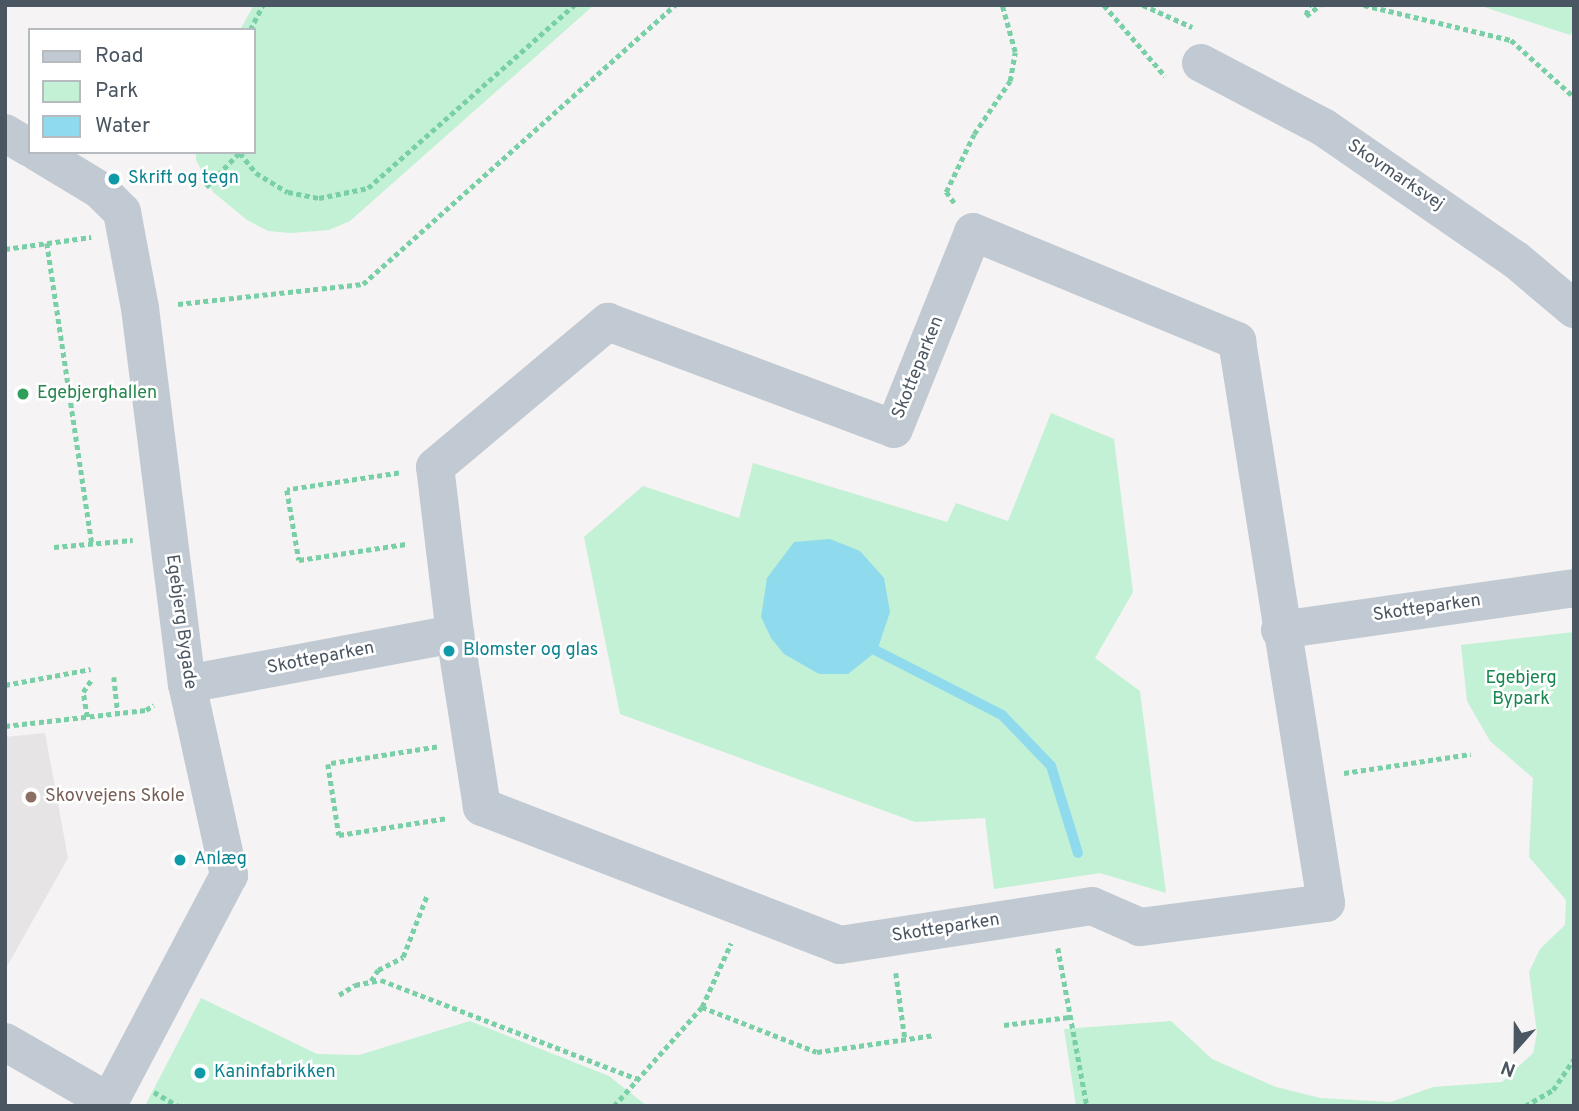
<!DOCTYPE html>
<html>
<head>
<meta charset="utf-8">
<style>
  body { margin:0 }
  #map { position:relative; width:1579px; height:1111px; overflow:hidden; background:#f5f3f3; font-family:Overpass,sans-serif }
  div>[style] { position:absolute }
  .education>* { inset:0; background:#e6e4e5 }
  .green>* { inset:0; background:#c3f1d5 }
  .water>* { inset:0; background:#90daee }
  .stream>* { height:10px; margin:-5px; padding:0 5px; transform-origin:5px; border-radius:5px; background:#90daee }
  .path>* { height:4.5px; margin-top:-2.25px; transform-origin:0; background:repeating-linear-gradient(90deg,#7ad0a6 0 5px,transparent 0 8.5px) }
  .minor>* { height:38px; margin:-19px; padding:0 19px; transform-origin:19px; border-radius:19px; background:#c1cad2 }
  .dots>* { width:19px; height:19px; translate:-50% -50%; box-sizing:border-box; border:4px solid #fff; border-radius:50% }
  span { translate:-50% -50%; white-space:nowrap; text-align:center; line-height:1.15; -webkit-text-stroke:5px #fff; paint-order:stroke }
  .street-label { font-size:18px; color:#4a5661 }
  .culture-label { font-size:18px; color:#0d838f }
  .left { translate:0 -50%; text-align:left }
  .leisure-label { font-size:18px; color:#27864d }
  .park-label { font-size:18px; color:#17864f }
  .education-label { font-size:18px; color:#785e54 }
  .frame { position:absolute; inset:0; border:7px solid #4a5661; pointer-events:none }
  .legend { position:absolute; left:28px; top:28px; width:228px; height:126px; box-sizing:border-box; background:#fff; border:2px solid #b7bbc0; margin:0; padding:9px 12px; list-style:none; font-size:21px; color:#4a5661 }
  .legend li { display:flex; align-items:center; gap:14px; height:35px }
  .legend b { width:35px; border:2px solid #b7bbc0 }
  .north { position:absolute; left:1481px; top:1013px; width:70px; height:70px; -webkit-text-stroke:5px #fff; paint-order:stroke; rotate:201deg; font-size:19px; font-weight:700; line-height:28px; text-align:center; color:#4a5661 }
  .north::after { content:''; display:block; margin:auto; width:24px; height:32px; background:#4a5661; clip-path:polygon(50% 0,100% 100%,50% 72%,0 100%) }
</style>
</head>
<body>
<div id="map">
  <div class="education">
    <div style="clip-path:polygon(45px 733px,68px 858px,5px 970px,5px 737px)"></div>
  </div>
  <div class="green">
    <div style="clip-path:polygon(254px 5px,594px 5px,350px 221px,329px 230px,291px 233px,268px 231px,247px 220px,213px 192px,196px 160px,196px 152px,254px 152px,254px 30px,240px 30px)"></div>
    <div style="clip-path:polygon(1478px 5px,1574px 5px,1574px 29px,1570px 35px)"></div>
    <div style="clip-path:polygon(1051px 413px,1114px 439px,1133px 592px,1095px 658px,1140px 691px,1166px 893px,1100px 873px,994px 889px,985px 818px,915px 822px,620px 714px,584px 537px,643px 486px,739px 518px,753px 463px,947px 522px,956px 503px,1008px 521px)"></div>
    <div style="clip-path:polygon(1574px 632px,1574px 1106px,1076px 1106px,1064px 1029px,1171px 1021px,1212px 1059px,1276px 1087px,1320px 1098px,1391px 1102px,1433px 1087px,1502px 1082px,1533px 1053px,1537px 1033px,1529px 972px,1540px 949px,1565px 925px,1566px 900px,1529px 857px,1533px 778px,1490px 741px,1467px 701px,1461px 645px)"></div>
    <div style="clip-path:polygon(201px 998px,317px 1054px,359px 1055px,470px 1021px,609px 1076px,647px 1106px,145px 1106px)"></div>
  </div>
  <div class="water">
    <div style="clip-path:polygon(830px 539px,860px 551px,884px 578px,890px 612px,877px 651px,848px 674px,819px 674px,784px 654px,771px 638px,761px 617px,767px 578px,794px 542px)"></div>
  </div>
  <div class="stream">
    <div style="left:877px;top:651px;width:140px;rotate:27.1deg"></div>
    <div style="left:1002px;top:715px;width:71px;rotate:46.1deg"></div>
    <div style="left:1051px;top:766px;width:91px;rotate:72.8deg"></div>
  </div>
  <div class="path">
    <div style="left:1104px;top:5px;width:94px;rotate:49.3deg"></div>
    <div style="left:1143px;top:5px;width:54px;rotate:24.2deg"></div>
    <div style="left:1364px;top:5px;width:151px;rotate:13.4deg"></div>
    <div style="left:1511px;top:40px;width:85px;rotate:42.1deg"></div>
    <div style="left:1306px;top:15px;width:10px;rotate:-73deg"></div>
    <div style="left:1306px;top:16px;width:18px;rotate:-38deg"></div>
    <div style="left:250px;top:30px;width:28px;rotate:-63deg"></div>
    <div style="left:240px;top:153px;width:26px;rotate:51deg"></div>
    <div style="left:256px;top:173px;width:37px;rotate:31deg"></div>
    <div style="left:288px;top:192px;width:32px;rotate:11deg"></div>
    <div style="left:319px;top:198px;width:50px;rotate:-11.5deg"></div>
    <div style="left:368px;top:188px;width:276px;rotate:-41.6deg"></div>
    <div style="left:206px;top:187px;width:47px;rotate:-45.9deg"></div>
    <div style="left:954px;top:203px;width:14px;rotate:-126deg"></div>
    <div style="left:946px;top:192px;width:64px;rotate:-64.2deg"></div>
    <div style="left:974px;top:134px;width:64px;rotate:-55.8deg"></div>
    <div style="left:1010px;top:81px;width:29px;rotate:-80deg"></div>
    <div style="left:1015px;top:52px;width:49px;rotate:-105.5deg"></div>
    <div style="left:47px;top:243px;width:303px;rotate:81.5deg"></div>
    <div style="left:5px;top:249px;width:87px;rotate:-7.9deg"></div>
    <div style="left:178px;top:304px;width:186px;rotate:-6.2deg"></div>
    <div style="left:363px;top:284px;width:419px;rotate:-41.8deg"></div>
    <div style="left:399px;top:473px;width:113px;rotate:171.4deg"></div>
    <div style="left:287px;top:490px;width:71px;rotate:80.3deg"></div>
    <div style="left:299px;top:560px;width:108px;rotate:-8.5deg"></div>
    <div style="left:54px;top:547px;width:79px;rotate:-5.1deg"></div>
    <div style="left:114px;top:677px;width:36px;rotate:84deg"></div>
    <div style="left:5px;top:685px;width:87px;rotate:-10.5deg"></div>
    <div style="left:87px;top:717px;width:25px;rotate:-99deg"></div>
    <div style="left:83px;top:692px;width:14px;rotate:-56deg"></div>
    <div style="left:5px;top:726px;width:142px;rotate:-6.5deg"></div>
    <div style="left:146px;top:710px;width:9px;rotate:-32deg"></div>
    <div style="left:437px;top:747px;width:110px;rotate:171.1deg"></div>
    <div style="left:328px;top:764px;width:72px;rotate:81.2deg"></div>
    <div style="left:339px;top:835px;width:110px;rotate:-8.9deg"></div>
    <div style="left:1344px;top:773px;width:128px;rotate:-8.5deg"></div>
    <div style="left:1058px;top:948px;width:161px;rotate:79.6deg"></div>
    <div style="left:896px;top:973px;width:67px;rotate:82.2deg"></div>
    <div style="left:371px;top:981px;width:13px;rotate:-58deg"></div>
    <div style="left:378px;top:970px;width:28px;rotate:-27deg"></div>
    <div style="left:403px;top:957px;width:66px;rotate:-68.8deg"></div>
    <div style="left:339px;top:995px;width:19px;rotate:-32deg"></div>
    <div style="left:355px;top:985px;width:26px;rotate:-11deg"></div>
    <div style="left:381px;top:980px;width:274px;rotate:21.1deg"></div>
    <div style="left:702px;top:1007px;width:123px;rotate:21.4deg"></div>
    <div style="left:817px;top:1052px;width:119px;rotate:-8.2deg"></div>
    <div style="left:1004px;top:1025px;width:66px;rotate:-6.9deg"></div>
    <div style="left:154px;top:1092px;width:28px;rotate:30deg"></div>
    <div style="left:614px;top:1106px;width:132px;rotate:-48.4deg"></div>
    <div style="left:702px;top:1007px;width:70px;rotate:-65.6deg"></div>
    <div style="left:1525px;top:1106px;width:32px;rotate:-30deg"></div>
    <div style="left:1553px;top:1090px;width:37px;rotate:-56deg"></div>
  </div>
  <div class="minor">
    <div style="left:1201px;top:63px;width:138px;rotate:27.7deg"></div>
    <div style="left:1323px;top:127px;width:234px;rotate:34.6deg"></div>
    <div style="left:1516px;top:260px;width:76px;rotate:40.2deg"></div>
    <div style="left:5px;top:133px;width:29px;rotate:31deg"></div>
    <div style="left:37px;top:152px;width:74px;rotate:31.1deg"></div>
    <div style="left:100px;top:190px;width:31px;rotate:45deg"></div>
    <div style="left:122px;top:212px;width:98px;rotate:79.4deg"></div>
    <div style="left:140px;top:308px;width:379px;rotate:82.9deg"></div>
    <div style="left:187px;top:684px;width:196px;rotate:77.6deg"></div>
    <div style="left:229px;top:875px;width:261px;rotate:117.8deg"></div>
    <div style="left:973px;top:232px;width:286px;rotate:22.4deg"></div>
    <div style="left:1237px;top:341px;width:569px;rotate:81deg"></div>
    <div style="left:1326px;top:903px;width:188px;rotate:172.6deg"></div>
    <div style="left:1140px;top:927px;width:52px;rotate:-156.4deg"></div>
    <div style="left:1092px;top:906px;width:255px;rotate:171.2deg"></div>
    <div style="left:840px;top:945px;width:384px;rotate:-158.9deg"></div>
    <div style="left:482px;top:807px;width:175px;rotate:-98.9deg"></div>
    <div style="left:455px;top:634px;width:168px;rotate:-96.8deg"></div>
    <div style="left:435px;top:467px;width:226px;rotate:-40deg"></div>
    <div style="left:608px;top:322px;width:305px;rotate:20.5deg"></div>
    <div style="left:894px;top:429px;width:212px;rotate:-68.1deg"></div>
    <div style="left:1280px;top:630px;width:297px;rotate:-8.1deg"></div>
    <div style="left:187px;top:684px;width:273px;rotate:-10.6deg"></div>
    <div style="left:5px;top:1042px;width:120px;rotate:30deg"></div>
  </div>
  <div class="dots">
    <div style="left:114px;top:179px;background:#0f9aa8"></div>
    <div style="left:23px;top:394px;background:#2e9e5b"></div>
    <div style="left:449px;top:651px;background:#0f9aa8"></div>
    <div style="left:31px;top:797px;background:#8d6e63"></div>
    <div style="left:180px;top:860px;background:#0f9aa8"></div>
    <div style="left:200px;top:1073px;background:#0f9aa8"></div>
  </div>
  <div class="street-label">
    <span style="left:1395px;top:176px;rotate:34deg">Skovmarksvej</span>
    <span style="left:919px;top:368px;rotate:-68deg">Skotteparken</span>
    <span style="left:1427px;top:609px;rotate:-8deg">Skotteparken</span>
    <span style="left:180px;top:622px;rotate:82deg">Egebjerg Bygade</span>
    <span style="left:321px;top:659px;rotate:-11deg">Skotteparken</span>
    <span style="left:946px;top:929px;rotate:-9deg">Skotteparken</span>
  </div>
  <div class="culture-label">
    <span class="left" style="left:128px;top:179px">Skrift og tegn</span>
    <span class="left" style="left:463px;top:651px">Blomster og glas</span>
    <span class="left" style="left:194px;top:860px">Anlæg</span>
    <span class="left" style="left:214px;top:1073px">Kaninfabrikken</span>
  </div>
  <div class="leisure-label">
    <span class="left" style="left:37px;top:394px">Egebjerghallen</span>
  </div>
  <div class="park-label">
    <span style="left:1521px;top:690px">Egebjerg<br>Bypark</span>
  </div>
  <div class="education-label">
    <span class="left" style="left:45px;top:797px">Skovvejens Skole</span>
  </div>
  <div class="frame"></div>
  <ul class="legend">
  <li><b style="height:9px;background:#c1cad2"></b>Road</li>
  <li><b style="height:19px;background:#c3f1d5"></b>Park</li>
  <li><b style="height:19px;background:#90daee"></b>Water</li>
  </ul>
  <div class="north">N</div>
</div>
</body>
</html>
